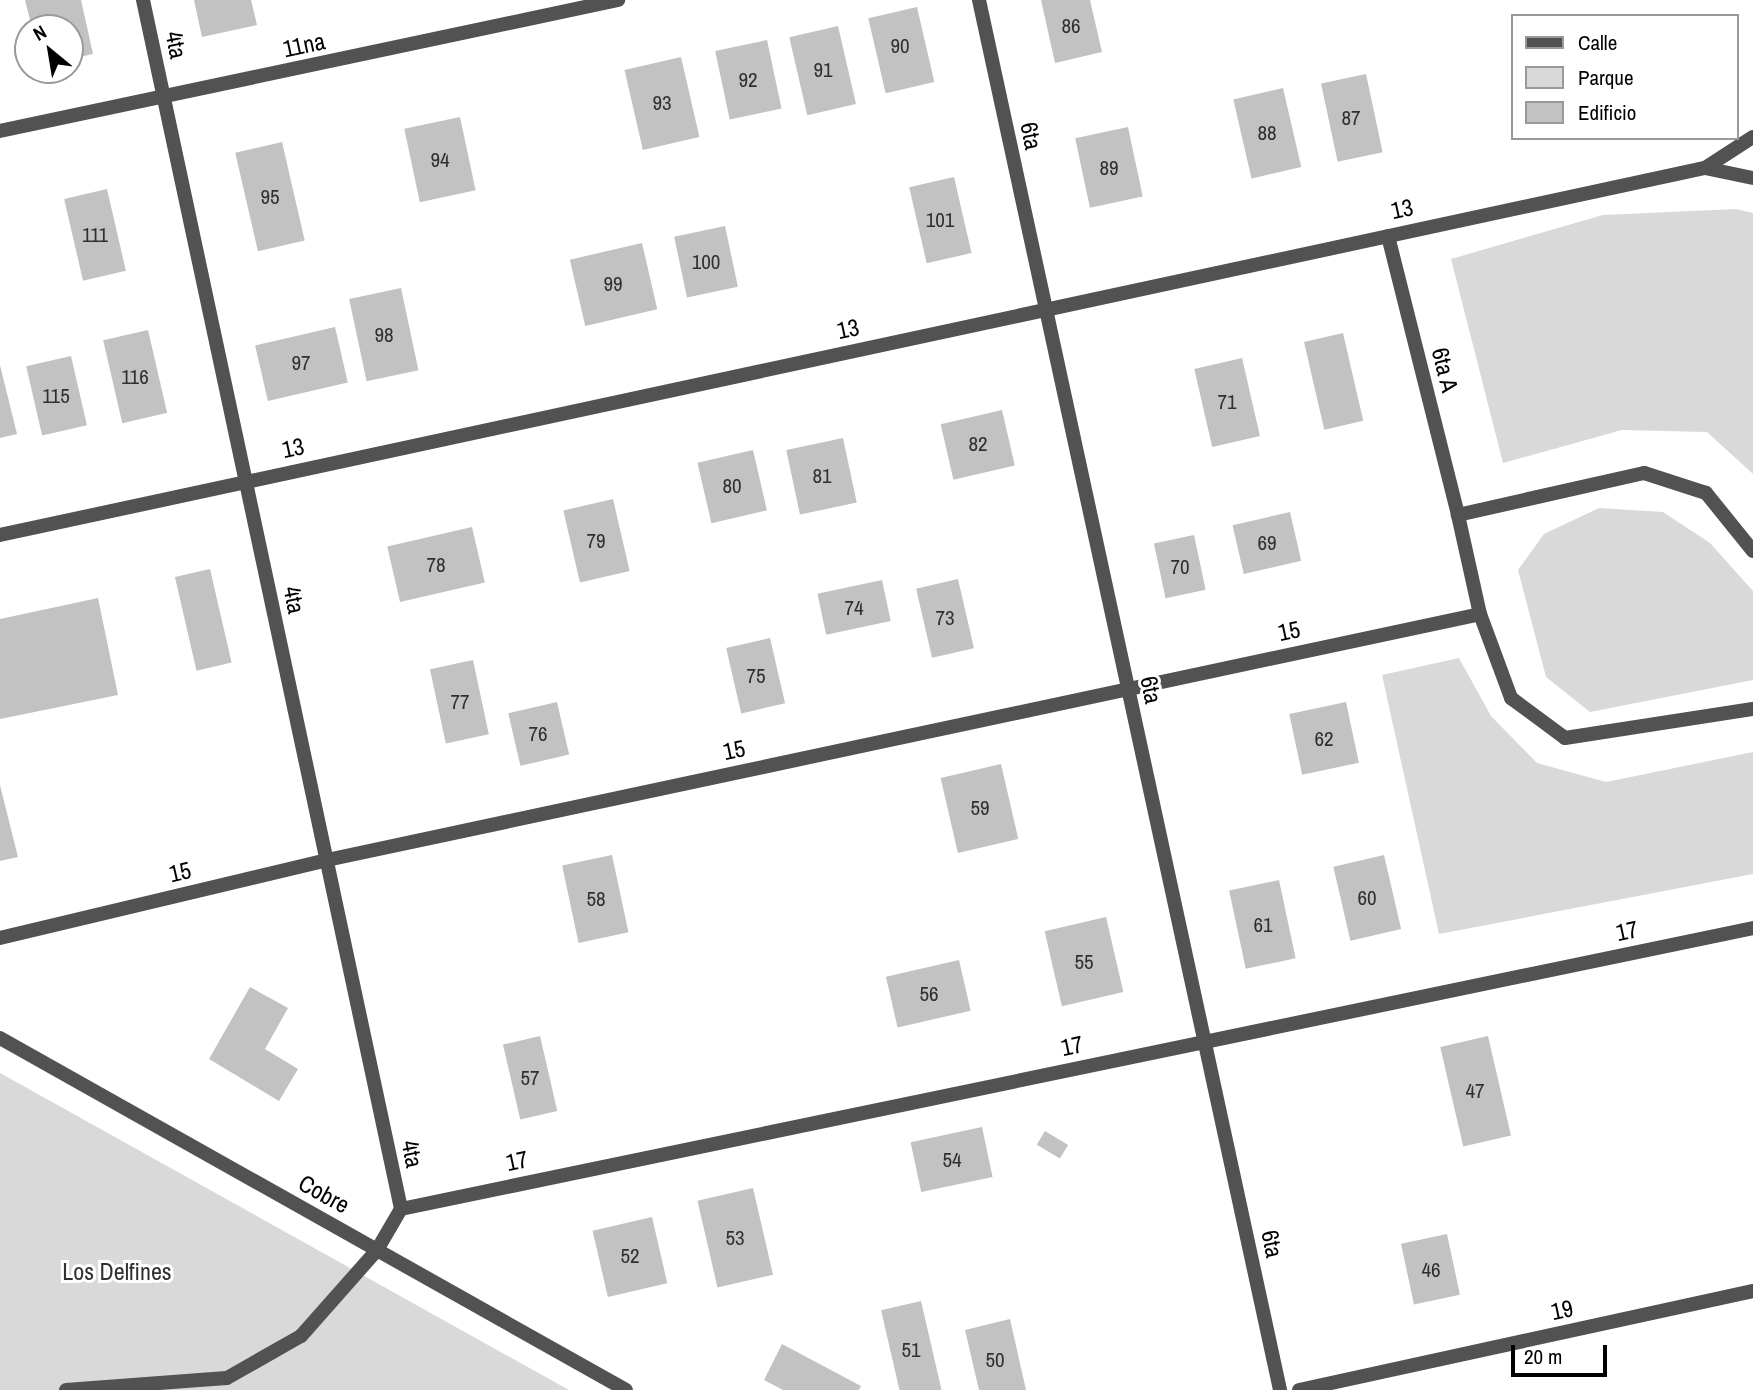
<!DOCTYPE html>
<html>
<head>
<meta charset="utf-8">
<style>
  body { margin:0 }
  #map { position:relative; width:1753px; height:1390px; overflow:hidden; background:#fff; font-family:"Archivo Narrow",sans-serif }
  div>[style] { position:absolute }
  .green>* { inset:0; background:#d9d9d9 }
  .building>* { inset:0; background:#c2c2c2; transform-origin:0 0 }
  .lane>* { height:14px; margin:-7px; padding:0 7px; transform-origin:7px; border-radius:7px; background:#525252 }
  .street>* { height:14px; margin:-7px; padding:0 7px; transform-origin:7px; border-radius:7px; background:#525252 }
  span { translate:-50% -50%; white-space:nowrap; text-align:center; line-height:1.15; -webkit-text-stroke:6px #fff; paint-order:stroke }
  .number-label { font-size:21px; color:#303030 }
  .number-label span { -webkit-text-stroke-width:0 }
  .street-label { font-size:24px; color:#000 }
  .park-label { font-size:24px; color:#303030 }
  .legend { position:absolute; left:1511px; top:14px; width:228px; height:126px; box-sizing:border-box; background:#fff; border:2px solid #999; margin:0; padding:9px 12px; list-style:none; font-size:21px; color:#000 }
  .legend li { display:flex; align-items:center; gap:14px; height:35px }
  .legend b { width:35px; border:2px solid #999 }
  .north { position:absolute; left:14px; top:14px; width:70px; height:70px; box-sizing:border-box; background:#fff; border:2px solid #999; border-radius:50%; rotate:330deg; font-size:19px; font-weight:700; line-height:28px; text-align:center; color:#000 }
  .north::after { content:''; display:block; margin:auto; width:24px; height:32px; background:#000; clip-path:polygon(50% 0,100% 100%,50% 72%,0 100%) }
  .scale { position:absolute; left:1511px; top:1345px; width:96px; height:32px; box-sizing:border-box; border:4px solid #000; border-top:0; padding-left:9px; font-size:21px; line-height:24px; white-space:nowrap; color:#000; -webkit-text-stroke:5px #fff; paint-order:stroke }
</style>
</head>
<body>
<div id="map">
  <div class="green">
    <div style="clip-path:polygon(1736px 209px,1753px 213px,1753px 474px,1707px 432px,1622px 430px,1503px 463px,1451px 259px,1603px 215px)"></div>
    <div style="clip-path:polygon(1599px 508px,1663px 512px,1710px 543px,1753px 591px,1753px 680px,1590px 712px,1546px 677px,1518px 570px,1544px 534px)"></div>
    <div style="clip-path:polygon(1459px 658px,1491px 716px,1537px 763px,1606px 782px,1753px 752px,1753px 874px,1439px 934px,1382px 675px)"></div>
    <div style="clip-path:polygon(0 1073px,569px 1390px,0 1390px)"></div>
  </div>
  <div class="building">
    <div style="clip-path:polygon(25px 0,81px 0,93px 54px,70px 59px,70px 28px,32px 28px)"></div>
    <div style="clip-path:polygon(194px 0,251px 0,257px 25px,202px 37px)"></div>
    <div style="clip-path:polygon(1041px 0,1090px 0,1102px 52px,1055px 63px)"></div>
    <div style="left:917px;top:7px;width:77px;height:50px;rotate:77deg"></div>
    <div style="left:838px;top:26px;width:80px;height:50px;rotate:77deg"></div>
    <div style="left:767px;top:40px;width:70px;height:53px;rotate:78deg"></div>
    <div style="left:681px;top:57px;width:82px;height:58px;rotate:77deg"></div>
    <div style="left:1366px;top:74px;width:80px;height:46px;rotate:78deg"></div>
    <div style="left:1283px;top:88px;width:81px;height:51px;rotate:77deg"></div>
    <div style="left:460px;top:117px;width:75px;height:57px;rotate:78deg"></div>
    <div style="left:1128px;top:127px;width:71px;height:54px;rotate:78deg"></div>
    <div style="left:282px;top:142px;width:101px;height:48px;rotate:77deg"></div>
    <div style="left:954px;top:177px;width:78px;height:46px;rotate:77deg"></div>
    <div style="left:107px;top:189px;width:84px;height:44px;rotate:77deg"></div>
    <div style="left:725px;top:226px;width:62px;height:52px;rotate:78deg"></div>
    <div style="left:642px;top:243px;width:68px;height:74px;rotate:77deg"></div>
    <div style="left:401px;top:288px;width:84px;height:53px;rotate:78deg"></div>
    <div style="left:335px;top:327px;width:57px;height:82px;rotate:77deg"></div>
    <div style="left:148px;top:330px;width:85px;height:46px;rotate:77deg"></div>
    <div style="left:1343px;top:333px;width:90px;height:40px;rotate:77deg"></div>
    <div style="left:71px;top:356px;width:71px;height:46px;rotate:77deg"></div>
    <div style="left:1242px;top:358px;width:80px;height:49px;rotate:77deg"></div>
    <div style="clip-path:polygon(0 365px,17px 434px,0 438px)"></div>
    <div style="left:1002px;top:410px;width:57px;height:63px;rotate:77deg"></div>
    <div style="left:843px;top:438px;width:66px;height:58px;rotate:78deg"></div>
    <div style="left:753px;top:450px;width:62px;height:57px;rotate:77deg"></div>
    <div style="left:613px;top:499px;width:74px;height:51px;rotate:77deg"></div>
    <div style="left:1290px;top:512px;width:50px;height:59px;rotate:77deg"></div>
    <div style="left:472px;top:527px;width:57px;height:87px;rotate:77deg"></div>
    <div style="left:1194px;top:535px;width:56px;height:41px;rotate:78deg"></div>
    <div style="left:210px;top:569px;width:96px;height:36px;rotate:77deg"></div>
    <div style="left:958px;top:579px;width:71px;height:43px;rotate:77deg"></div>
    <div style="left:882px;top:580px;width:42px;height:66px;rotate:78deg"></div>
    <div style="clip-path:polygon(98px 598px,118px 695px,0 719px,0 619px)"></div>
    <div style="left:770px;top:638px;width:67px;height:45px;rotate:77deg"></div>
    <div style="left:473px;top:660px;width:76px;height:44px;rotate:78deg"></div>
    <div style="left:557px;top:702px;width:54px;height:50px;rotate:77deg"></div>
    <div style="left:1346px;top:702px;width:62px;height:58px;rotate:78deg"></div>
    <div style="left:1001px;top:764px;width:77px;height:62px;rotate:77deg"></div>
    <div style="clip-path:polygon(0 785px,18px 857px,0 861px)"></div>
    <div style="left:612px;top:855px;width:79px;height:51px;rotate:78deg"></div>
    <div style="left:1384px;top:855px;width:76px;height:52px;rotate:77deg"></div>
    <div style="left:1279px;top:880px;width:80px;height:51px;rotate:78deg"></div>
    <div style="left:1106px;top:917px;width:77px;height:63px;rotate:77deg"></div>
    <div style="left:959px;top:960px;width:52px;height:75px;rotate:77deg"></div>
    <div style="clip-path:polygon(250px 987px,288px 1008px,265px 1049px,298px 1069px,279px 1101px,209px 1059px)"></div>
    <div style="left:540px;top:1036px;width:77px;height:38px;rotate:77deg"></div>
    <div style="left:1488px;top:1036px;width:102px;height:49px;rotate:77deg"></div>
    <div style="left:982px;top:1127px;width:51px;height:73px;rotate:78deg"></div>
    <div style="left:1045px;top:1131px;width:27px;height:16px;rotate:31deg"></div>
    <div style="left:753px;top:1188px;width:89px;height:57px;rotate:77deg"></div>
    <div style="left:652px;top:1217px;width:68px;height:61px;rotate:77deg"></div>
    <div style="left:1447px;top:1234px;width:62px;height:47px;rotate:78deg"></div>
    <div style="left:921px;top:1301px;width:91px;height:41px;rotate:77deg"></div>
    <div style="clip-path:polygon(1010px 1319px,1026px 1390px,979px 1390px,965px 1330px)"></div>
    <div style="clip-path:polygon(782px 1344px,861px 1386px,859px 1390px,783px 1390px,764px 1380px)"></div>
  </div>
  <div class="lane">
    <div style="left:66px;top:1390px;width:161px;rotate:-4.3deg"></div>
    <div style="left:227px;top:1378px;width:85px;rotate:-29.6deg"></div>
    <div style="left:301px;top:1336px;width:115px;rotate:-48.5deg"></div>
  </div>
  <div class="street">
    <div style="left:143px;top:0;width:1236px;rotate:77.95deg"></div>
    <div style="left:979px;top:0;width:1422px;rotate:77.78deg"></div>
    <div style="left:0;top:131px;width:632px;rotate:-11.97deg"></div>
    <div style="left:1753px;top:137px;width:57px;rotate:147.1deg"></div>
    <div style="left:1705px;top:168px;width:49px;rotate:11.8deg"></div>
    <div style="left:1388px;top:236px;width:288px;rotate:75.9deg"></div>
    <div style="left:0;top:535px;width:1744px;rotate:-12.15deg"></div>
    <div style="left:1753px;top:551px;width:75px;rotate:-129deg"></div>
    <div style="left:1706px;top:493px;width:65px;rotate:-162.1deg"></div>
    <div style="left:1644px;top:473px;width:191px;rotate:167.3deg"></div>
    <div style="left:1458px;top:515px;width:101px;rotate:77.5deg"></div>
    <div style="left:1480px;top:614px;width:90px;rotate:69.7deg"></div>
    <div style="left:1511px;top:698px;width:67px;rotate:36.5deg"></div>
    <div style="left:1565px;top:738px;width:190px;rotate:-8.8deg"></div>
    <div style="left:0;top:938px;width:336px;rotate:-13.4deg"></div>
    <div style="left:327px;top:860px;width:1179px;rotate:-12.04deg"></div>
    <div style="left:0;top:1038px;width:718px;rotate:29.35deg"></div>
    <div style="left:401px;top:1209px;width:1381px;rotate:-11.74deg"></div>
    <div style="left:377px;top:1250px;width:48px;rotate:-59.7deg"></div>
    <div style="left:1299px;top:1390px;width:465px;rotate:-12.3deg"></div>
  </div>
  <div class="number-label">
    <span style="left:1071px;top:26px">86</span>
    <span style="left:900px;top:46px">90</span>
    <span style="left:823px;top:70px">91</span>
    <span style="left:748px;top:80px">92</span>
    <span style="left:662px;top:103px">93</span>
    <span style="left:1351px;top:118px">87</span>
    <span style="left:1267px;top:133px">88</span>
    <span style="left:440px;top:160px">94</span>
    <span style="left:1109px;top:168px">89</span>
    <span style="left:270px;top:197px">95</span>
    <span style="left:940px;top:220px">101</span>
    <span style="left:95px;top:235px">111</span>
    <span style="left:706px;top:262px">100</span>
    <span style="left:613px;top:284px">99</span>
    <span style="left:384px;top:335px">98</span>
    <span style="left:301px;top:363px">97</span>
    <span style="left:135px;top:377px">116</span>
    <span style="left:56px;top:396px">115</span>
    <span style="left:1227px;top:402px">71</span>
    <span style="left:978px;top:444px">82</span>
    <span style="left:822px;top:476px">81</span>
    <span style="left:732px;top:486px">80</span>
    <span style="left:596px;top:541px">79</span>
    <span style="left:1267px;top:543px">69</span>
    <span style="left:436px;top:565px">78</span>
    <span style="left:1180px;top:567px">70</span>
    <span style="left:854px;top:608px">74</span>
    <span style="left:945px;top:618px">73</span>
    <span style="left:756px;top:676px">75</span>
    <span style="left:460px;top:702px">77</span>
    <span style="left:538px;top:734px">76</span>
    <span style="left:1324px;top:739px">62</span>
    <span style="left:980px;top:808px">59</span>
    <span style="left:1367px;top:898px">60</span>
    <span style="left:596px;top:899px">58</span>
    <span style="left:1263px;top:925px">61</span>
    <span style="left:1084px;top:962px">55</span>
    <span style="left:929px;top:994px">56</span>
    <span style="left:530px;top:1078px">57</span>
    <span style="left:1475px;top:1091px">47</span>
    <span style="left:952px;top:1160px">54</span>
    <span style="left:735px;top:1238px">53</span>
    <span style="left:630px;top:1256px">52</span>
    <span style="left:1431px;top:1270px">46</span>
    <span style="left:911px;top:1350px">51</span>
    <span style="left:995px;top:1360px">50</span>
  </div>
  <div class="street-label">
    <span style="left:176px;top:45px;rotate:78deg">4ta</span>
    <span style="left:304px;top:45px;rotate:-12deg">11na</span>
    <span style="left:1031px;top:136px;rotate:78deg">6ta</span>
    <span style="left:1402px;top:209px;rotate:-12deg">13</span>
    <span style="left:848px;top:329px;rotate:-12deg">13</span>
    <span style="left:1445px;top:370px;rotate:76deg">6ta A</span>
    <span style="left:293px;top:448px;rotate:-12deg">13</span>
    <span style="left:294px;top:600px;rotate:78deg">4ta</span>
    <span style="left:1289px;top:631px;rotate:-12deg">15</span>
    <span style="left:1151px;top:690px;rotate:78deg">6ta</span>
    <span style="left:734px;top:750px;rotate:-12deg">15</span>
    <span style="left:180px;top:872px;rotate:-13deg">15</span>
    <span style="left:1627px;top:931px;rotate:-12deg">17</span>
    <span style="left:1072px;top:1046px;rotate:-12deg">17</span>
    <span style="left:412px;top:1154px;rotate:78deg">4ta</span>
    <span style="left:517px;top:1161px;rotate:-12deg">17</span>
    <span style="left:324px;top:1194px;rotate:29deg">Cobre</span>
    <span style="left:1272px;top:1244px;rotate:78deg">6ta</span>
    <span style="left:1562px;top:1310px;rotate:-12deg">19</span>
  </div>
  <div class="park-label">
    <span style="left:117px;top:1272px">Los Delfines</span>
  </div>
  <ul class="legend">
  <li><b style="height:9px;background:#525252"></b>Calle</li>
  <li><b style="height:19px;background:#d9d9d9"></b>Parque</li>
  <li><b style="height:19px;background:#c2c2c2"></b>Edificio</li>
  </ul>
  <div class="north">N</div>
  <div class="scale">20 m</div>
</div>
</body>
</html>
